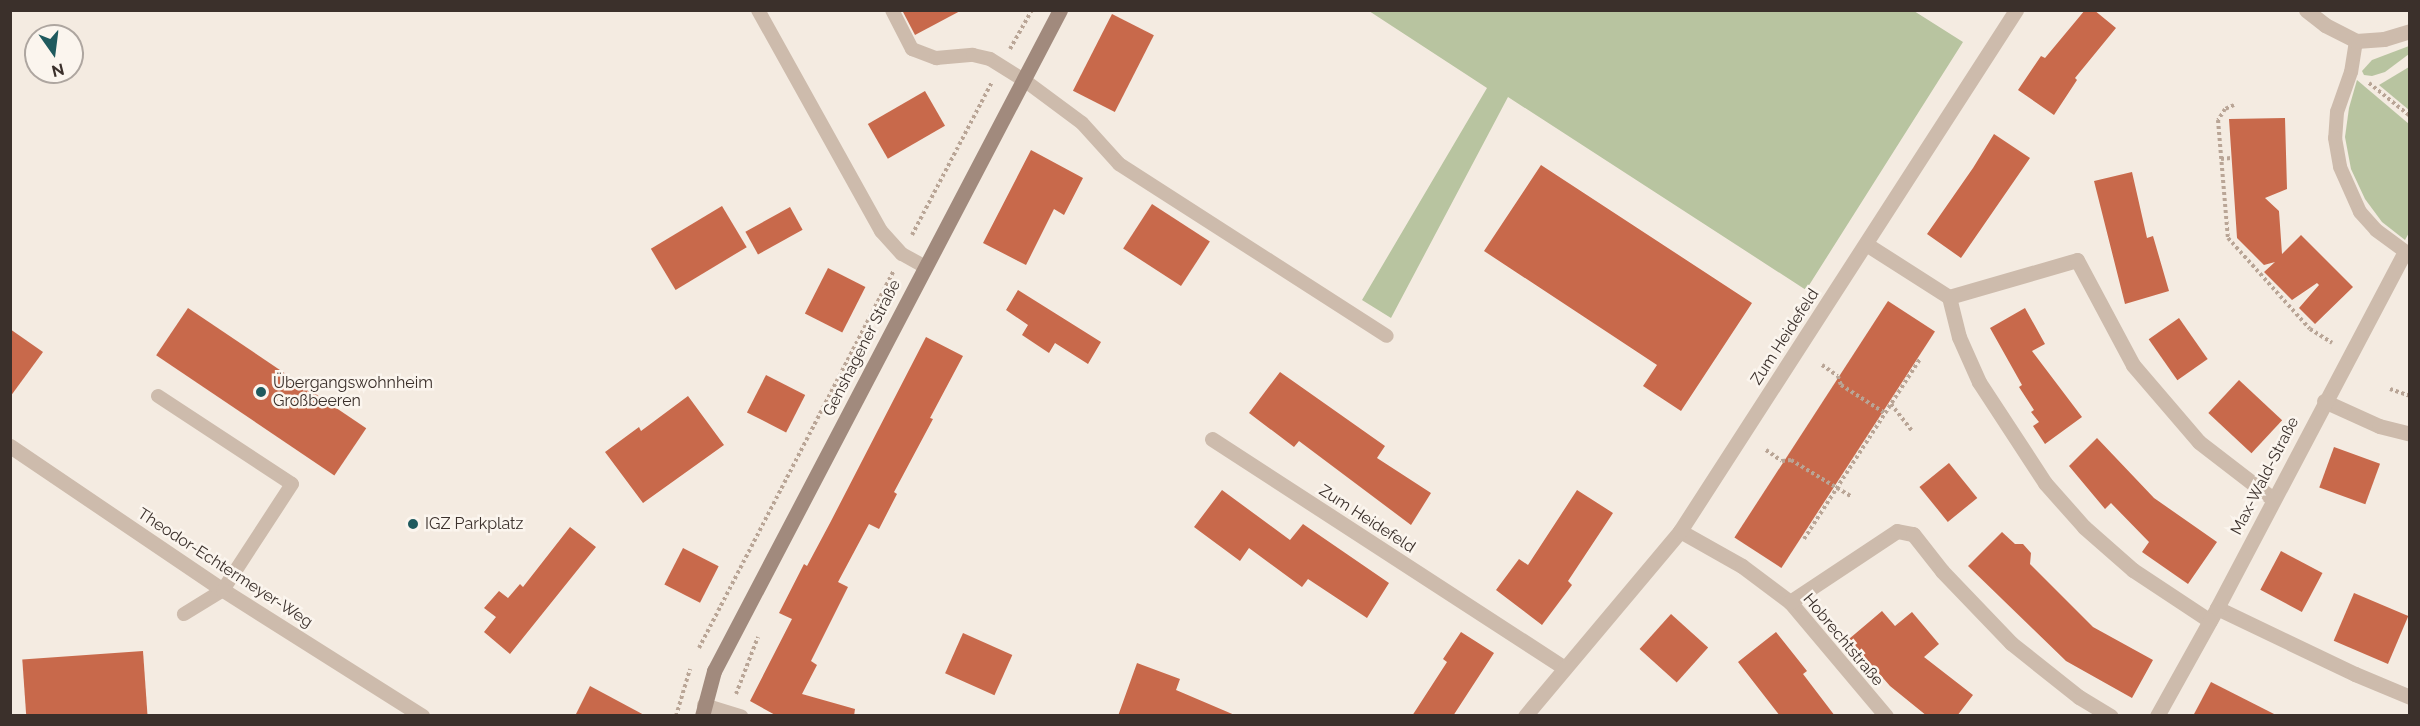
<!DOCTYPE html>
<html>
<head>
<meta charset="utf-8">
<style>
  body { margin:0 }
  #map { position:relative; width:2420px; height:726px; overflow:hidden; background:#f4ebe1; font-family:Raleway,sans-serif }
  div>[style] { position:absolute }
  .green>* { inset:0; background:#b8c4a0 }
  .building>* { inset:0; background:#c8694b; transform-origin:0 0 }
  .path>* { height:4px; margin-top:-2px; transform-origin:0; background:repeating-linear-gradient(90deg,#b9a596 0 3px,transparent 0 6px) }
  .lane>* { height:14px; margin:-7px; padding:0 7px; transform-origin:7px; border-radius:7px; background:#cdbbac }
  .street>* { height:15px; margin:-7.5px; padding:0 7.5px; transform-origin:7.5px; border-radius:7.5px; background:#cdbbac }
  .secondary>* { height:15px; margin:-7.5px; padding:0 7.5px; transform-origin:7.5px; border-radius:7.5px; background:#a18a7d }
  .dots>* { width:16px; height:16px; translate:-50% -50%; box-sizing:border-box; border:3px solid #fbf5ee; border-radius:50% }
  span { translate:-50% -50%; white-space:nowrap; text-align:center; line-height:1.15; -webkit-text-stroke:5px #fbf5ee; paint-order:stroke }
  .street-label { font-size:16px; color:#3b302b }
  .poi-label { font-size:16px; color:#3b302b }
  .left { translate:0 -50%; text-align:left }
  .frame { position:absolute; inset:0; border:12px solid #3b302b; pointer-events:none }
  .north { position:absolute; left:24px; top:24px; width:60px; height:60px; box-sizing:border-box; background:#fbf5ee; border:2px solid #aea6a0; border-radius:50%; rotate:166deg; font-size:16px; font-weight:700; line-height:24px; text-align:center; color:#3b302b }
  .north::after { content:''; display:block; margin:auto; width:21px; height:27px; background:#1f5a5e; clip-path:polygon(50% 0,100% 100%,50% 72%,0 100%) }
</style>
</head>
<body>
<div id="map">
  <div class="green">
    <div style="clip-path:polygon(1369px 11px,1914px 11px,1963px 42px,1806px 290px,1508px 97px,1391px 318px,1362px 300px,1487px 88px)"></div>
    <div style="clip-path:polygon(2409px 46px,2409px 54px,2385px 72px,2372px 76px,2364px 75px,2362px 71px,2372px 60px)"></div>
    <div style="clip-path:polygon(2409px 67px,2409px 110px,2379px 85px)"></div>
    <div style="clip-path:polygon(2357px 80px,2409px 124px,2410px 231px,2405px 240px,2382px 222px,2365px 199px,2351px 169px,2345px 137px,2349px 108px)"></div>
  </div>
  <div class="building">
    <div style="clip-path:polygon(902px 10px,962px 10px,915px 35px)"></div>
    <div style="clip-path:polygon(2085px 10px,2094px 10px,2116px 28px,2075px 78px,2077px 80px,2054px 115px,2018px 90px,2041px 56px,2045px 58px)"></div>
    <div style="left:1112px;top:14px;width:47px;height:86px;rotate:27deg"></div>
    <div style="left:925px;top:91px;width:40px;height:66px;rotate:60deg"></div>
    <div style="clip-path:polygon(2285px 118px,2287px 189px,2265px 198px,2279px 211px,2282px 254px,2301px 235px,2353px 287px,2315px 324px,2299px 308px,2319px 285px,2317px 283px,2292px 300px,2264px 272px,2275px 262px,2264px 265px,2237px 238px,2229px 119px)"></div>
    <div style="clip-path:polygon(1994px 134px,2030px 158px,1961px 258px,1927px 234px,1973px 168px)"></div>
    <div style="clip-path:polygon(1031px 150px,1083px 178px,1064px 215px,1054px 209px,1026px 265px,983px 243px)"></div>
    <div style="clip-path:polygon(1541px 165px,1752px 303px,1681px 411px,1643px 386px,1657px 365px,1484px 251px)"></div>
    <div style="clip-path:polygon(2132px 172px,2147px 238px,2153px 236px,2169px 291px,2125px 304px,2094px 181px)"></div>
    <div style="left:1152px;top:204px;width:69px;height:53px;rotate:33deg"></div>
    <div style="left:722px;top:206px;width:48px;height:83px;rotate:59deg"></div>
    <div style="left:790px;top:207px;width:26px;height:51px;rotate:61deg"></div>
    <div style="left:828px;top:268px;width:42px;height:51px;rotate:27deg"></div>
    <div style="clip-path:polygon(1018px 290px,1101px 342px,1088px 364px,1055px 343px,1049px 353px,1022px 335px,1028px 325px,1006px 310px)"></div>
    <div style="left:1888px;top:301px;width:56px;height:282px;rotate:33deg"></div>
    <div style="left:188px;top:308px;width:215px;height:57px;rotate:34deg"></div>
    <div style="clip-path:polygon(2025px 308px,2045px 344px,2032px 351px,2082px 417px,2045px 444px,2033px 426px,2039px 422px,2031px 412px,2034px 410px,2019px 387px,2022px 385px,1990px 328px)"></div>
    <div style="left:2179px;top:318px;width:50px;height:37px;rotate:55deg"></div>
    <div style="clip-path:polygon(10px 329px,43px 352px,10px 397px)"></div>
    <div style="clip-path:polygon(926px 337px,963px 356px,930px 418px,933px 419px,894px 492px,897px 494px,879px 529px,869px 524px,838px 582px,848px 587px,811px 661px,817px 665px,802px 694px,855px 709px,854px 716px,777px 716px,750px 701px,792px 619px,779px 613px,804px 564px,807px 566px,830px 523px)"></div>
    <div style="clip-path:polygon(1280px 372px,1385px 446px,1377px 458px,1431px 493px,1411px 525px,1299px 441px,1294px 447px,1249px 413px)"></div>
    <div style="left:766px;top:375px;width:44px;height:42px;rotate:27deg"></div>
    <div style="left:2239px;top:380px;width:59px;height:45px;rotate:43deg"></div>
    <div style="clip-path:polygon(688px 396px,724px 445px,643px 503px,605px 452px,639px 427px,641px 431px)"></div>
    <div style="clip-path:polygon(2097px 438px,2154px 498px,2217px 542px,2188px 584px,2142px 552px,2149px 542px,2111px 503px,2105px 509px,2069px 466px)"></div>
    <div style="left:2334px;top:447px;width:49px;height:43px;rotate:20deg"></div>
    <div style="left:1949px;top:463px;width:45px;height:38px;rotate:51deg"></div>
    <div style="clip-path:polygon(1222px 490px,1290px 540px,1303px 524px,1389px 583px,1367px 618px,1308px 579px,1302px 587px,1249px 548px,1240px 561px,1194px 527px)"></div>
    <div style="clip-path:polygon(1577px 490px,1613px 513px,1568px 581px,1572px 585px,1542px 625px,1496px 590px,1519px 559px,1528px 565px)"></div>
    <div style="clip-path:polygon(570px 527px,596px 547px,510px 654px,484px 632px,496px 617px,484px 608px,499px 591px,508px 598px,520px 584px,523px 587px)"></div>
    <div style="clip-path:polygon(2002px 532px,2015px 544px,2023px 544px,2031px 553px,2030px 564px,2093px 627px,2153px 660px,2132px 698px,2066px 661px,1968px 566px)"></div>
    <div style="left:683px;top:548px;width:40px;height:41px;rotate:27deg"></div>
    <div style="left:2281px;top:551px;width:47px;height:44px;rotate:28deg"></div>
    <div style="left:2354px;top:593px;width:59px;height:52px;rotate:23deg"></div>
    <div style="clip-path:polygon(1882px 611px,1895px 626px,1912px 612px,1939px 644px,1924px 657px,1973px 695px,1957px 716px,1927px 716px,1890px 686px,1849px 639px)"></div>
    <div style="left:1671px;top:614px;width:50px;height:47px;rotate:42deg"></div>
    <div style="clip-path:polygon(1461px 632px,1494px 653px,1453px 716px,1412px 716px,1447px 662px,1443px 659px)"></div>
    <div style="clip-path:polygon(1776px 632px,1807px 671px,1803px 674px,1835px 716px,1780px 716px,1738px 662px)"></div>
    <div style="left:963px;top:633px;width:54px;height:44px;rotate:24deg"></div>
    <div style="left:143px;top:651px;width:65px;height:121px;rotate:86deg"></div>
    <div style="clip-path:polygon(1137px 663px,1180px 679px,1176px 690px,1237px 716px,1118px 716px)"></div>
    <div style="clip-path:polygon(2211px 682px,2278px 716px,2193px 716px)"></div>
    <div style="clip-path:polygon(590px 686px,646px 716px,575px 716px)"></div>
  </div>
  <div class="path">
    <div style="left:1010px;top:49px;width:45px;rotate:-60.6deg"></div>
    <div style="left:2369px;top:83px;width:53px;rotate:38.8deg"></div>
    <div style="left:2234px;top:105px;width:10px;rotate:156deg"></div>
    <div style="left:2225px;top:109px;width:13px;rotate:122deg"></div>
    <div style="left:2218px;top:120px;width:118px;rotate:85.2deg"></div>
    <div style="left:2228px;top:238px;width:122px;rotate:48deg"></div>
    <div style="left:2310px;top:329px;width:26px;rotate:32deg"></div>
    <div style="left:2221px;top:159px;width:10px;rotate:-6deg"></div>
    <div style="left:912px;top:235px;width:173px;rotate:-62.4deg"></div>
    <div style="left:1822px;top:365px;width:19px;rotate:35deg"></div>
    <div style="left:1838px;top:376px;width:9px;rotate:72deg"></div>
    <div style="left:1841px;top:385px;width:52px;rotate:32.5deg"></div>
    <div style="left:2390px;top:389px;width:21px;rotate:19deg"></div>
    <div style="left:1891px;top:404px;width:34px;rotate:52deg"></div>
    <div style="left:1766px;top:450px;width:19px;rotate:35deg"></div>
    <div style="left:1782px;top:461px;width:9px;rotate:-6deg"></div>
    <div style="left:1791px;top:460px;width:71px;rotate:31.2deg"></div>
    <div style="left:1804px;top:539px;width:214px;rotate:-57.2deg"></div>
    <div style="left:699px;top:648px;width:424px;rotate:-62.7deg"></div>
    <div style="left:736px;top:694px;width:61px;rotate:-68.9deg"></div>
    <div style="left:676px;top:716px;width:49px;rotate:-73.4deg"></div>
  </div>
  <div class="lane">
    <div style="left:758px;top:10px;width:253px;rotate:60.9deg"></div>
    <div style="left:881px;top:231px;width:31px;rotate:48deg"></div>
    <div style="left:902px;top:254px;width:25px;rotate:29deg"></div>
    <div style="left:892px;top:10px;width:44px;rotate:62.9deg"></div>
    <div style="left:912px;top:49px;width:26px;rotate:21deg"></div>
    <div style="left:936px;top:58px;width:37px;rotate:-5deg"></div>
    <div style="left:973px;top:55px;width:17px;rotate:13deg"></div>
    <div style="left:990px;top:59px;width:40px;rotate:32deg"></div>
    <div style="left:1024px;top:80px;width:72px;rotate:36.6deg"></div>
    <div style="left:1082px;top:123px;width:55px;rotate:47.9deg"></div>
    <div style="left:1119px;top:164px;width:318px;rotate:32.7deg"></div>
    <div style="left:2356px;top:41px;width:31px;rotate:99deg"></div>
    <div style="left:2351px;top:72px;width:42px;rotate:109.3deg"></div>
    <div style="left:2337px;top:112px;width:26px;rotate:94deg"></div>
    <div style="left:2335px;top:138px;width:29px;rotate:80deg"></div>
    <div style="left:2340px;top:167px;width:49px;rotate:66deg"></div>
    <div style="left:2360px;top:212px;width:24px;rotate:48deg"></div>
    <div style="left:2376px;top:230px;width:42px;rotate:36.3deg"></div>
    <div style="left:158px;top:396px;width:160px;rotate:33.3deg"></div>
    <div style="left:292px;top:484px;width:126px;rotate:123.1deg"></div>
    <div style="left:223px;top:590px;width:46px;rotate:148.4deg"></div>
    <div style="left:704px;top:705px;width:39px;rotate:17deg"></div>
  </div>
  <div class="street">
    <div style="left:2306px;top:10px;width:24px;rotate:38deg"></div>
    <div style="left:2325px;top:25px;width:35px;rotate:27deg"></div>
    <div style="left:2356px;top:41px;width:28px;rotate:-4deg"></div>
    <div style="left:2384px;top:39px;width:27px;rotate:-17deg"></div>
    <div style="left:1866px;top:244px;width:98px;rotate:32.6deg"></div>
    <div style="left:1949px;top:297px;width:41px;rotate:76deg"></div>
    <div style="left:1959px;top:337px;width:49px;rotate:66deg"></div>
    <div style="left:1979px;top:382px;width:121px;rotate:56.8deg"></div>
    <div style="left:2045px;top:483px;width:59px;rotate:48.4deg"></div>
    <div style="left:2084px;top:527px;width:65px;rotate:41.3deg"></div>
    <div style="left:2133px;top:570px;width:92px;rotate:33.5deg"></div>
    <div style="left:1949px;top:297px;width:133px;rotate:-16.1deg"></div>
    <div style="left:2077px;top:260px;width:119px;rotate:61.9deg"></div>
    <div style="left:2133px;top:365px;width:101px;rotate:49.4deg"></div>
    <div style="left:2199px;top:442px;width:93px;rotate:37.6deg"></div>
    <div style="left:2324px;top:401px;width:60px;rotate:24.4deg"></div>
    <div style="left:2379px;top:426px;width:32px;rotate:14deg"></div>
    <div style="left:1212px;top:439px;width:420px;rotate:33deg"></div>
    <div style="left:10px;top:446px;width:257px;rotate:34.1deg"></div>
    <div style="left:223px;top:590px;width:236px;rotate:32.3deg"></div>
    <div style="left:1680px;top:531px;width:71px;rotate:29.4deg"></div>
    <div style="left:1742px;top:566px;width:60px;rotate:36.9deg"></div>
    <div style="left:1790px;top:602px;width:149px;rotate:49.9deg"></div>
    <div style="left:1790px;top:602px;width:128px;rotate:-33.6deg"></div>
    <div style="left:1897px;top:531px;width:16px;rotate:11deg"></div>
    <div style="left:1913px;top:534px;width:47px;rotate:51.9deg"></div>
    <div style="left:1942px;top:571px;width:100px;rotate:46.2deg"></div>
    <div style="left:2011px;top:643px;width:87px;rotate:38.5deg"></div>
    <div style="left:2079px;top:697px;width:37px;rotate:31deg"></div>
    <div style="left:2217px;top:608px;width:153px;rotate:25.6deg"></div>
    <div style="left:2355px;top:674px;width:60px;rotate:22.7deg"></div>
    <div style="left:1525px;top:716px;width:241px;rotate:-50deg"></div>
    <div style="left:1680px;top:531px;width:620px;rotate:-57.18deg"></div>
    <div style="left:2157px;top:716px;width:124px;rotate:-60.9deg"></div>
    <div style="left:2217px;top:608px;width:401px;rotate:-62.2deg"></div>
  </div>
  <div class="secondary">
    <div style="left:702px;top:716px;width:47px;rotate:-75.1deg"></div>
    <div style="left:714px;top:671px;width:746px;rotate:-62.37deg"></div>
  </div>
  <div class="dots">
    <div style="left:261px;top:392px;background:#1f5a5e"></div>
    <div style="left:413px;top:524px;background:#1f5a5e"></div>
  </div>
  <div class="street-label">
    <span style="left:1785px;top:337px;rotate:-57deg">Zum Heidefeld</span>
    <span style="left:862px;top:348px;rotate:-63deg">Genshagener Straße</span>
    <span style="left:2265px;top:476px;rotate:-63deg">Max-Wald-Straße</span>
    <span style="left:1367px;top:519px;rotate:33deg">Zum Heidefeld</span>
    <span style="left:225px;top:568px;rotate:33deg">Theodor-Echtermeyer-Weg</span>
    <span style="left:1843px;top:640px;rotate:50deg">Hobrechtstraße</span>
  </div>
  <div class="poi-label">
    <span class="left" style="left:273px;top:392px">Übergangswohnheim<br>Großbeeren</span>
    <span class="left" style="left:425px;top:524px">IGZ Parkplatz</span>
  </div>
  <div class="frame"></div>
  <div class="north">N</div>
</div>
</body>
</html>
